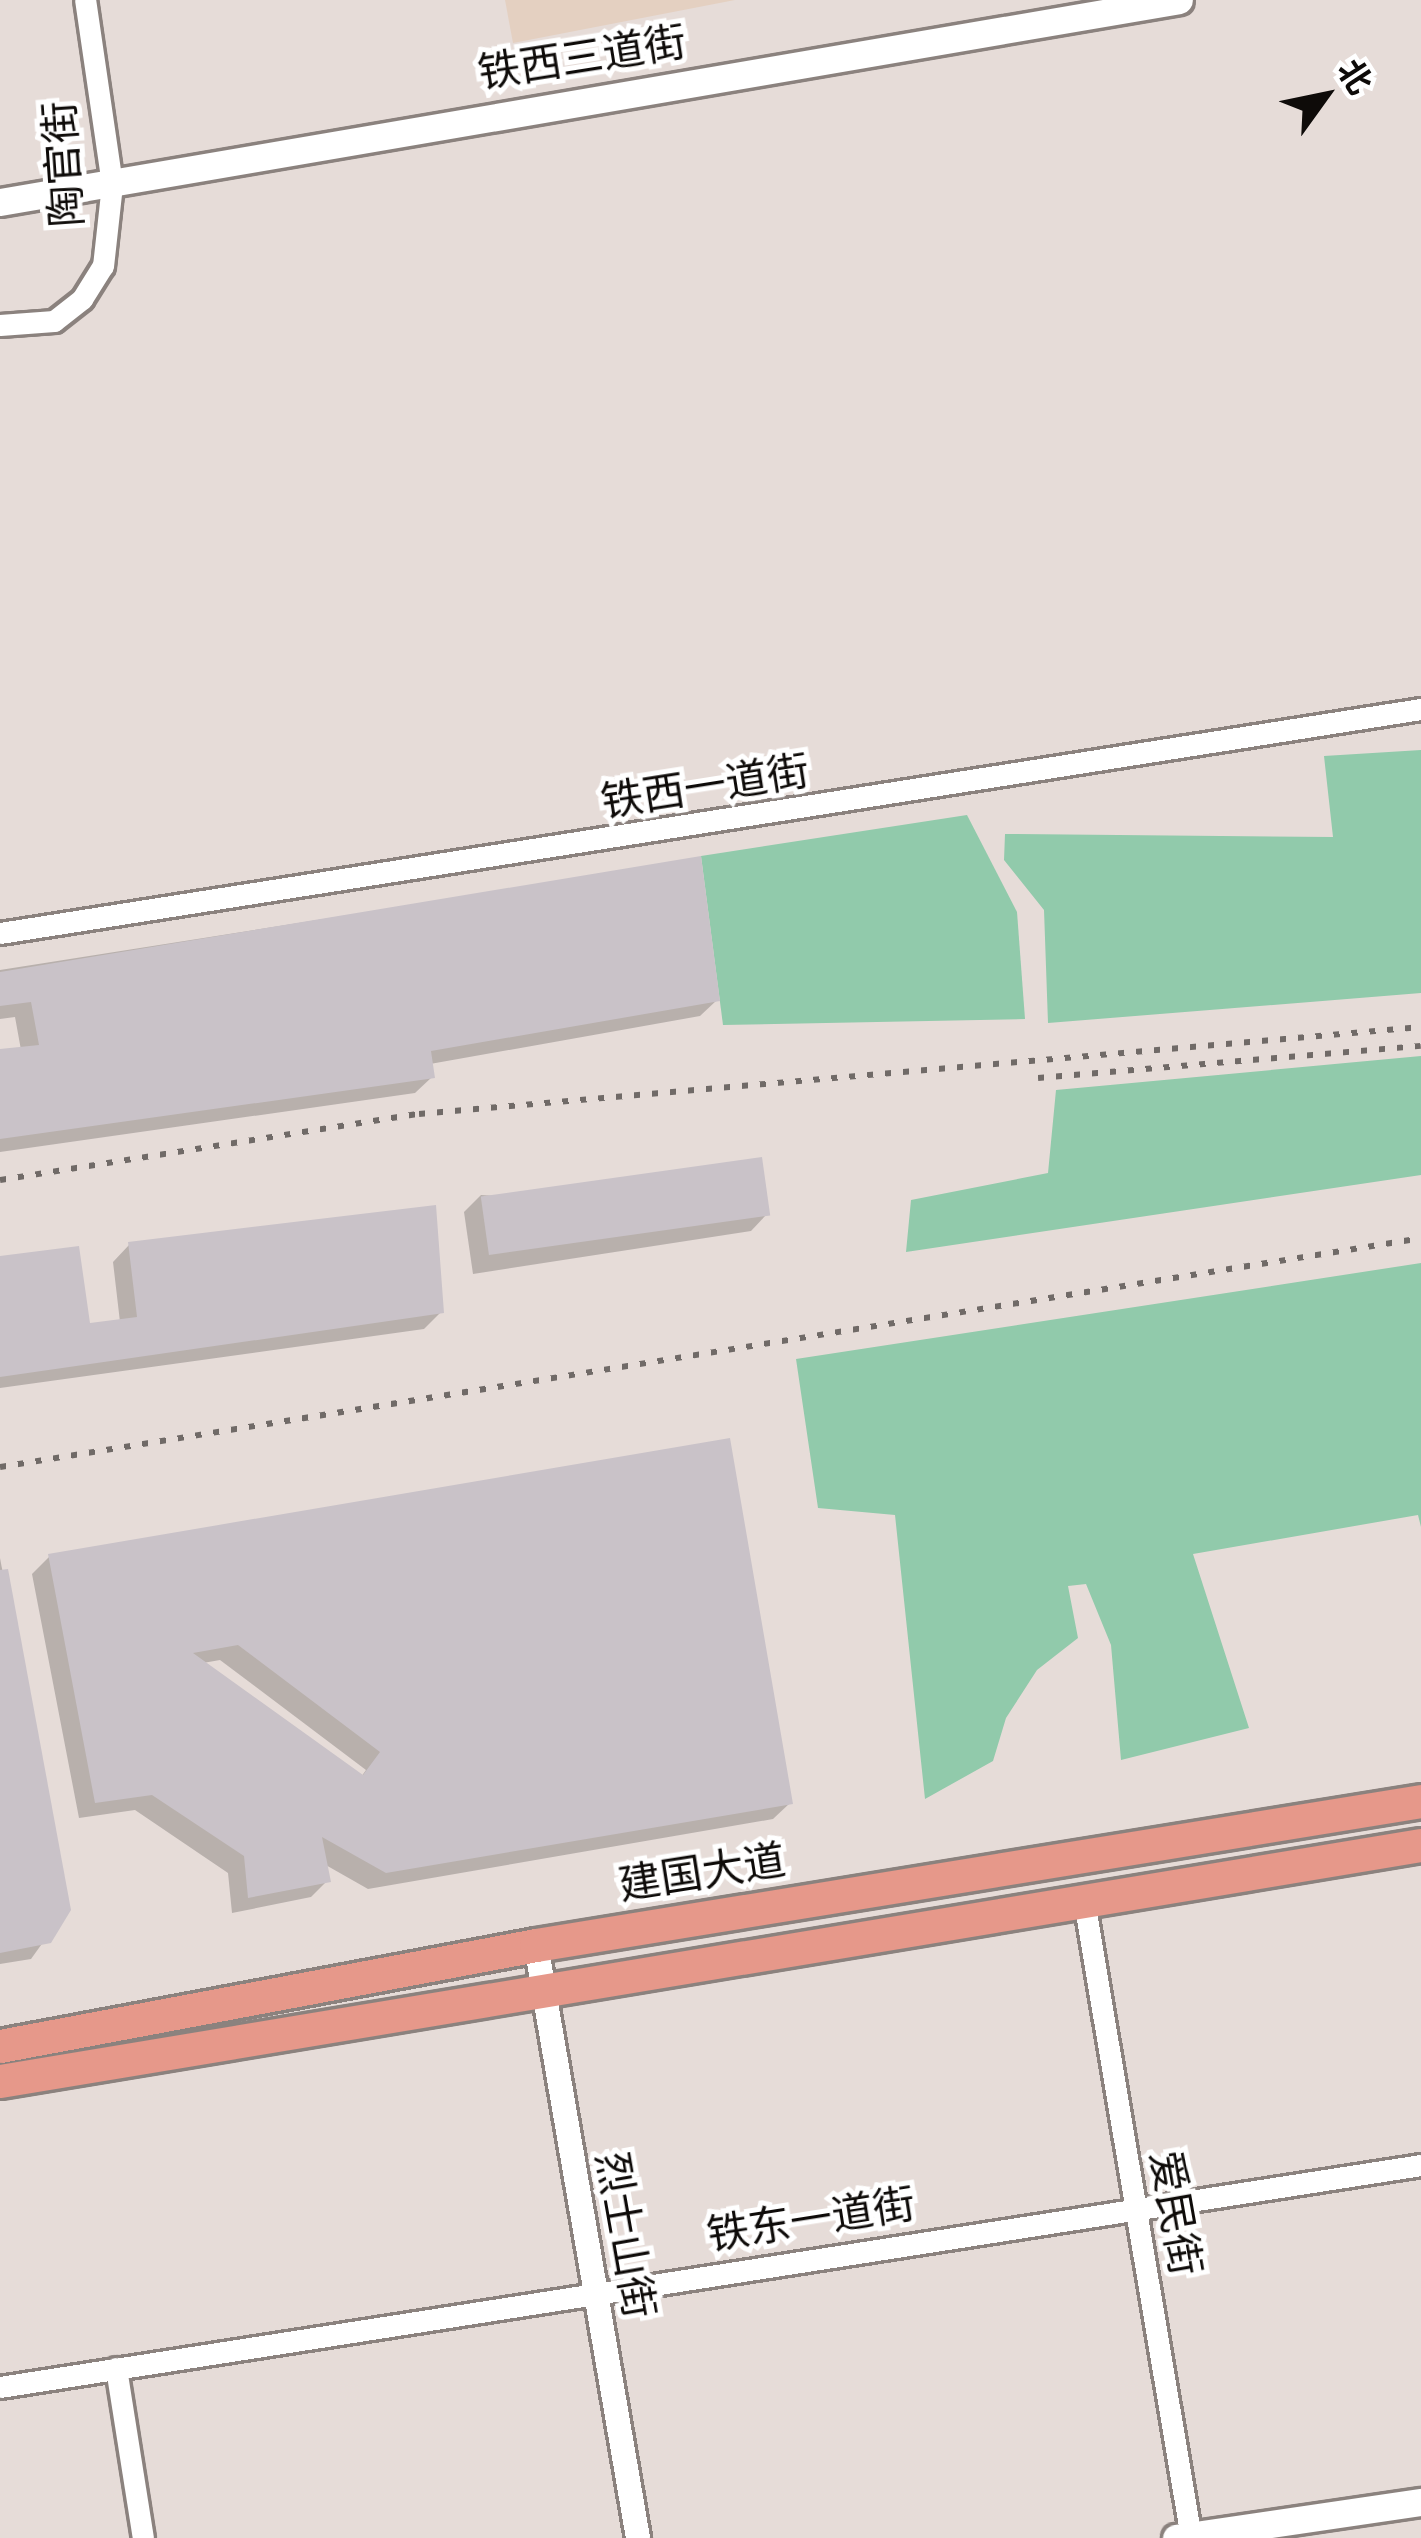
<!DOCTYPE html>
<html>
<head>
<meta charset="utf-8">
<style>
  body { margin:0 }
  #map { position:relative; width:1421px; height:2538px; overflow:hidden; background:#e6dcd8; font-family:Montserrat,"Noto Sans SC",sans-serif }
  div>[style] { position:absolute }
  .medical>* { inset:0; background:#e4d0c1 }
  .green>* { inset:0; background:#91caab }
  .shadow>* { inset:0; background:#0003 }
  .building>* { inset:0; background:#c9c2c8; transform-origin:0 0 }
  .roads { filter:drop-shadow(3px 0 #8b827e) drop-shadow(-3px 0 #8b827e) drop-shadow(0 3px #8b827e) drop-shadow(0 -3px #8b827e) }
  .minor>* { height:21px; margin:-10.5px; padding:0 10.5px; transform-origin:10.5px; border-radius:10.5px; background:#fff }
  .tertiary>* { height:24px; margin:-12px; padding:0 12px; transform-origin:12px; border-radius:12px; background:#fff }
  .secondary>* { height:27px; margin:-13.5px; padding:0 13.5px; transform-origin:13.5px; border-radius:13.5px; background:#fff }
  .trunk>* { height:33px; margin:-16.5px; padding:0 16.5px; transform-origin:16.5px; border-radius:16.5px; background:#e6988a }
  .rail>* { height:6px; margin-top:-3px; transform-origin:0; background:repeating-linear-gradient(90deg,#706a67 0 6px,transparent 0 18px) }
  span { translate:-50% -50%; white-space:nowrap; text-align:center; line-height:1.15; -webkit-text-stroke:10px #fff; paint-order:stroke }
  .street-label { font-size:42px; color:#0e0b09 }
  .north { position:absolute; left:1265px; top:36px; width:120px; height:120px; -webkit-text-stroke:9px #fff; paint-order:stroke; rotate:57deg; font-size:33px; font-weight:700; line-height:48px; text-align:center; color:#0e0b09 }
  .north::after { content:''; display:block; margin:auto; width:42px; height:54px; background:#0e0b09; clip-path:polygon(50% 0,100% 100%,50% 72%,0 100%) }
</style>
</head>
<body>
<div id="map">
  <div class="medical">
    <div style="clip-path:polygon(505px 0,735px 0,513px 43px)"></div>
  </div>
  <div class="green">
    <div style="clip-path:polygon(1421px 750px,1421px 993px,1048px 1023px,1044px 910px,1004px 860px,1005px 834px,1333px 837px,1324px 756px)"></div>
    <div style="clip-path:polygon(967px 815px,1017px 912px,1025px 1019px,723px 1025px,701px 856px)"></div>
    <div style="clip-path:polygon(1421px 1056px,1421px 1175px,906px 1252px,911px 1200px,1048px 1173px,1056px 1090px)"></div>
    <div style="clip-path:polygon(1421px 1263px,1421px 1527px,1418px 1515px,1193px 1554px,1249px 1728px,1121px 1760px,1111px 1645px,1086px 1584px,1068px 1586px,1078px 1638px,1037px 1670px,1006px 1718px,993px 1761px,925px 1799px,895px 1515px,818px 1508px,796px 1359px)"></div>
  </div>
  <div class="shadow">
    <div style="clip-path:polygon(698px 860px,717px 1000px,700px 1016px,430px 1064px,432px 1077px,415px 1093px,0 1152px,0 1052px,21px 1050px,15px 1017px,0 1019px,0 970px)"></div>
    <div style="clip-path:polygon(481px 1195px,767px 1214px,751px 1231px,473px 1274px,464px 1212px)"></div>
    <div style="clip-path:polygon(129px 1245px,441px 1312px,424px 1329px,0 1388px,0 1259px,88px 1326px,120px 1322px,113px 1262px)"></div>
    <div style="clip-path:polygon(evenodd,49px 1557px,790px 1803px,773px 1819px,368px 1889px,324px 1864px,327px 1881px,311px 1897px,232px 1913px,228px 1873px,135px 1810px,79px 1818px,32px 1574px,49px 1557px,220px 1660px,366px 1770px,361px 1777px,203px 1663px,220px 1660px)"></div>
    <div style="clip-path:polygon(0 1558px,67px 1909px,31px 1959px,0 1964px)"></div>
  </div>
  <div class="building">
    <div style="clip-path:polygon(701px 856px,720px 1001px,431px 1051px,435px 1078px,0 1139px,0 1049px,39px 1045px,31px 1002px,0 1006px,0 972px)"></div>
    <div style="left:762px;top:1157px;width:59px;height:284px;rotate:82deg"></div>
    <div style="clip-path:polygon(436px 1205px,444px 1313px,0 1377px,0 1256px,79px 1246px,90px 1323px,137px 1317px,128px 1242px)"></div>
    <div style="clip-path:polygon(evenodd,730px 1438px,793px 1804px,386px 1873px,322px 1837px,331px 1882px,248px 1898px,244px 1856px,152px 1795px,95px 1803px,48px 1554px,730px 1438px,238px 1645px,380px 1752px,363px 1775px,193px 1653px,238px 1645px)"></div>
    <div style="clip-path:polygon(8px 1569px,71px 1910px,51px 1943px,0 1953px,0 1570px)"></div>
  </div>
  <div class="roads">
    <div class="minor">
      <div style="left:0;top:325px;width:54px;rotate:-4.2deg"></div>
      <div style="left:54px;top:321px;width:36px;rotate:-38deg"></div>
      <div style="left:82px;top:299px;width:39px;rotate:-58deg"></div>
      <div style="left:103px;top:266px;width:82px;rotate:-83.7deg"></div>
      <div style="left:112px;top:184px;width:186px;rotate:-98.3deg"></div>
      <div style="left:0;top:933px;width:1439px;rotate:-8.96deg"></div>
      <div style="left:1084px;top:1901px;width:646px;rotate:80.46deg"></div>
      <div style="left:116px;top:2368px;width:172px;rotate:81deg"></div>
      <div style="left:0;top:2387px;width:1438px;rotate:-8.88deg"></div>
    </div>
    <div class="tertiary">
      <div style="left:536px;top:1945px;width:602px;rotate:80.24deg"></div>
    </div>
    <div class="secondary">
      <div style="left:0;top:202px;width:1196px;rotate:-9.72deg"></div>
      <div style="left:1176px;top:2538px;width:248px;rotate:-8.4deg"></div>
    </div>
    <div class="trunk">
      <div style="left:0;top:2046px;width:545px;rotate:-10.67deg"></div>
      <div style="left:536px;top:1945px;width:897px;rotate:-9.24deg"></div>
      <div style="left:0;top:2081px;width:1440px;rotate:-9.43deg"></div>
    </div>
  </div>
  <div class="rail">
    <div style="left:1038px;top:1078px;width:384px;rotate:-4.8deg"></div>
    <div style="left:0;top:1180px;width:424px;rotate:-9deg"></div>
    <div style="left:419px;top:1114px;width:1006px;rotate:-4.96deg"></div>
    <div style="left:0;top:1467px;width:1439px;rotate:-9.15deg"></div>
  </div>
  <div class="street-label">
    <span style="left:582px;top:57px;rotate:-9deg">铁西三道街</span>
    <span style="left:63px;top:164px;rotate:-94deg">陶官街</span>
    <span style="left:705px;top:786px;rotate:-9deg">铁西一道街</span>
    <span style="left:702px;top:1872px;rotate:-9deg">建国大道</span>
    <span style="left:1176px;top:2213px;rotate:80deg">爱民街</span>
    <span style="left:811px;top:2219px;rotate:-9deg">铁东一道街</span>
    <span style="left:626px;top:2235px;rotate:80deg">烈士山街</span>
  </div>
  <div class="north">北</div>
</div>
</body>
</html>
